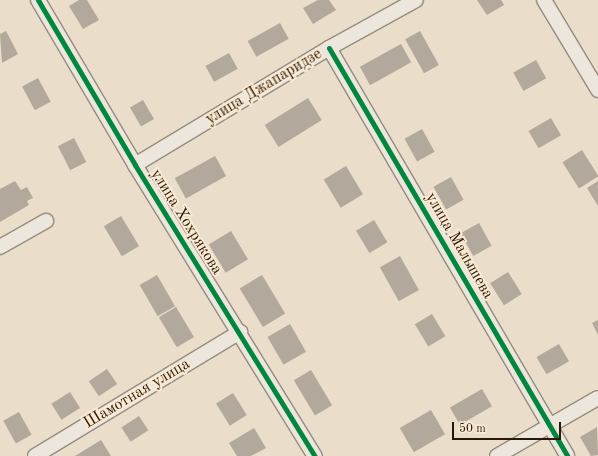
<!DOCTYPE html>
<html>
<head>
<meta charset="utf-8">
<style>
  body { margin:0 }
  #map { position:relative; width:598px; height:456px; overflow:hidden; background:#eaddca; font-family:"Old Standard TT",serif }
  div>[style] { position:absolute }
  .building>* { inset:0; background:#b2a89b; transform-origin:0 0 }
  .roads { filter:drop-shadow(1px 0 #958c7f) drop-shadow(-1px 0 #958c7f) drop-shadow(0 1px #958c7f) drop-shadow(0 -1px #958c7f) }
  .minor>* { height:14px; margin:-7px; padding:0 7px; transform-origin:7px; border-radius:7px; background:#ede6dd }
  .cycleway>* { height:5px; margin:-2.5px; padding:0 2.5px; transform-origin:2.5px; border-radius:2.5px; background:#00873e }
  span { translate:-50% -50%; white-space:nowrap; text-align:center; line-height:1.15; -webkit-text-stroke:4px #faead3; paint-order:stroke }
  .street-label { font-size:16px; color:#291805 }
  .scale { position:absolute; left:452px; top:422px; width:109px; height:18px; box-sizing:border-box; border:2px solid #291805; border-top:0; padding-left:5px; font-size:12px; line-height:14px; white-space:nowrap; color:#291805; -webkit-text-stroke:3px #faead3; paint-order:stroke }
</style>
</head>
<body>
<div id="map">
  <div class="building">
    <div style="clip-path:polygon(79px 0,87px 0,99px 20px,83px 29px,69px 6px)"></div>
    <div style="clip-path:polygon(318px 0,329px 0,336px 10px,313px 24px,303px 8px)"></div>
    <div style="clip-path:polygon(477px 0,501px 0,504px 5px,487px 15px)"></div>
    <div style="left:280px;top:23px;width:18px;height:37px;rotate:61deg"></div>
    <div style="clip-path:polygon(6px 31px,18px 54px,2px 63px,0 34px)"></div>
    <div style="left:420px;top:31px;width:39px;height:17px;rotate:61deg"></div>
    <div style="left:401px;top:44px;width:21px;height:47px;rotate:61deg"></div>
    <div style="left:229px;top:53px;width:18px;height:27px;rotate:61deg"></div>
    <div style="left:536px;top:60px;width:21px;height:26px;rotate:61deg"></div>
    <div style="left:38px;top:78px;width:27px;height:18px;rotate:62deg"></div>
    <div style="left:308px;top:98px;width:26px;height:51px;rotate:58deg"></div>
    <div style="left:143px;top:100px;width:22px;height:15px;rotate:60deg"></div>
    <div style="left:551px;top:118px;width:20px;height:26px;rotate:60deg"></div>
    <div style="left:422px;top:129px;width:26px;height:20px;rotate:61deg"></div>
    <div style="left:74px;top:138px;width:27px;height:18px;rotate:63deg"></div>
    <div style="left:582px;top:150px;width:31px;height:23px;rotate:58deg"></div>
    <div style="left:215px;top:156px;width:23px;height:46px;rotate:61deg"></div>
    <div style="left:346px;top:166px;width:33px;height:26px;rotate:59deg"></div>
    <div style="left:451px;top:177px;width:26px;height:20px;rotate:61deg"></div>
    <div style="clip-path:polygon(15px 181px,21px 190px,27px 187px,33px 198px,27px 201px,29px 205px,0 222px,0 189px)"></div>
    <div style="clip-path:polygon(598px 181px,598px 206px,587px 188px)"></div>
    <div style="left:121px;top:216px;width:35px;height:20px;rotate:59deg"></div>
    <div style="left:374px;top:220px;width:26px;height:21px;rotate:59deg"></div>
    <div style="left:479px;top:223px;width:26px;height:21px;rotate:61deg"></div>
    <div style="left:231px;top:231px;width:33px;height:26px;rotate:59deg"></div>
    <div style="left:400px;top:256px;width:39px;height:23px;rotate:61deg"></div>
    <div style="left:508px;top:272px;width:26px;height:21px;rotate:58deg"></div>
    <div style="left:157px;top:275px;width:36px;height:20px;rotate:60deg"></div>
    <div style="left:262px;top:275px;width:45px;height:26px;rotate:59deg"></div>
    <div style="left:176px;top:307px;width:35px;height:20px;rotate:59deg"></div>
    <div style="left:432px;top:314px;width:26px;height:20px;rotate:59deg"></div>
    <div style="clip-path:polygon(598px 320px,598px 335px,592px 323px)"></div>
    <div style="left:290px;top:324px;width:32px;height:26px;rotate:60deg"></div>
    <div style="left:559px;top:344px;width:20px;height:26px;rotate:60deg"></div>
    <div style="left:107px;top:369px;width:18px;height:22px;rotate:56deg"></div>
    <div style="left:311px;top:370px;width:41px;height:20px;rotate:59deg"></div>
    <div style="left:482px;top:389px;width:20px;height:37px;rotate:60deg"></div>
    <div style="left:70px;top:392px;width:19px;height:22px;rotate:58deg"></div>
    <div style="left:233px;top:393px;width:26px;height:20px;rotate:58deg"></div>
    <div style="left:431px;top:410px;width:28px;height:36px;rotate:60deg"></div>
    <div style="left:19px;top:412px;width:26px;height:18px;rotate:61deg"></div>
    <div style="left:139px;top:416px;width:17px;height:21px;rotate:57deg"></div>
    <div style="clip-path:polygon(597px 427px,598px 455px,591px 456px,580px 437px)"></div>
    <div style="clip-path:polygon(254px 428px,266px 448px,251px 456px,237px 456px,229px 443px)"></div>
    <div style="clip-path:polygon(101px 440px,111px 456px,75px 456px)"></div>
  </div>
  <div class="roads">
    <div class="minor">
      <div style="left:38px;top:0;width:191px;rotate:59.5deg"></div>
      <div style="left:135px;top:165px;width:342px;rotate:58.3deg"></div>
      <div style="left:544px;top:0;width:105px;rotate:59deg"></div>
      <div style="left:329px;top:48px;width:472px;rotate:59.7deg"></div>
      <div style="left:135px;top:165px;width:227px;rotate:-31.1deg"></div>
      <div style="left:329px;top:48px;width:99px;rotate:-28.9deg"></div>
      <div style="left:0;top:247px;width:53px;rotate:-29.5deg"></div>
      <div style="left:35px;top:456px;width:240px;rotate:-31.2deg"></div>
      <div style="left:497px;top:456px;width:116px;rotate:-29.9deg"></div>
    </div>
  </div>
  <div class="cycleway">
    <div style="left:38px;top:0;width:191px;rotate:59.5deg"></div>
    <div style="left:135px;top:165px;width:342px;rotate:58.3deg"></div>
    <div style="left:329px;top:48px;width:472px;rotate:59.7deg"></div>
  </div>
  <div class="street-label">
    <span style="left:264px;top:87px;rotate:-31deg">улица Джапаридзе</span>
    <span style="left:186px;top:222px;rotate:58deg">улица Хохрякова</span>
    <span style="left:459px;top:246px;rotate:60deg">улица Малышева</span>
    <span style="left:137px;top:394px;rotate:-31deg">Шамотная улица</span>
  </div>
  <div class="scale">50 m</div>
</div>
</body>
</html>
